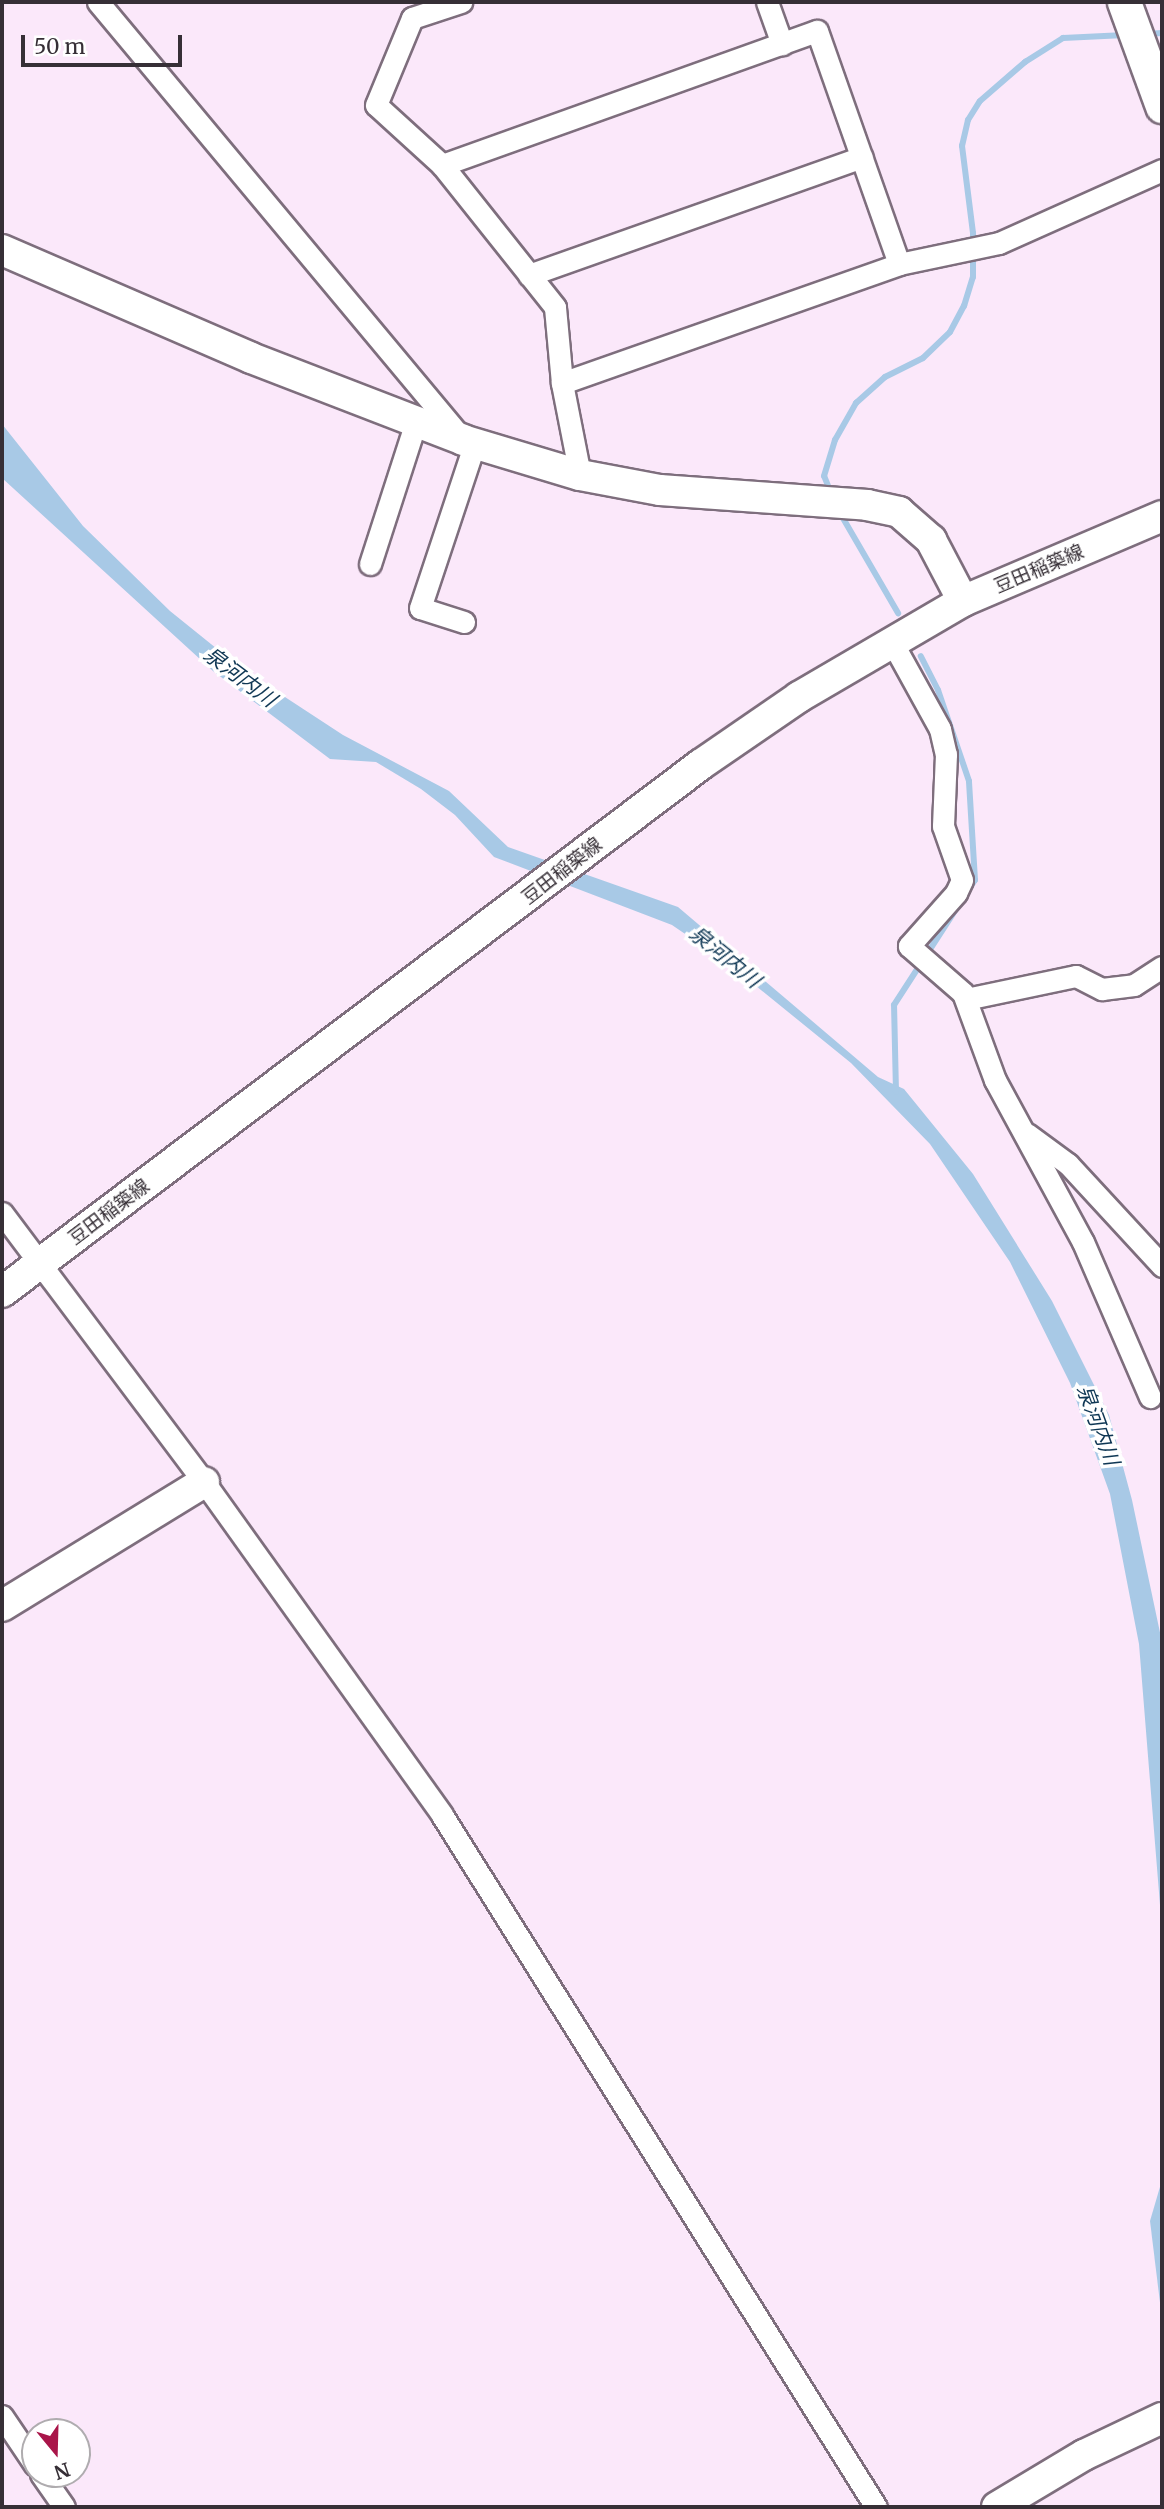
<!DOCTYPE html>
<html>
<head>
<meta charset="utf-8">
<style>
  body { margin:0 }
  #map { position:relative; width:1164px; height:2509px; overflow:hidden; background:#fbe8fa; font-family:Merriweather,"Noto Sans JP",serif }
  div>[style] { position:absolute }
  .water>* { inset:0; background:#a8c9e6 }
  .stream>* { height:6px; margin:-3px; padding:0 3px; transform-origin:3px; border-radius:3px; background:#a8c9e6 }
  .roads { filter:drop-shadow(2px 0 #7e6e7d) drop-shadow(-2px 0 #7e6e7d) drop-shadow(0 2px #7e6e7d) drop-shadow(0 -2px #7e6e7d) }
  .street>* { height:21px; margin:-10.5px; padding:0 10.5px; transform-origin:10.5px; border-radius:10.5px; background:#fff }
  .secondary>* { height:30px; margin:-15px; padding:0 15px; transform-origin:15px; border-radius:15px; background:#fff }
  .primary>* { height:33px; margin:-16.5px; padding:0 16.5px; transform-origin:16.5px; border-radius:16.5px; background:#fff }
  span { translate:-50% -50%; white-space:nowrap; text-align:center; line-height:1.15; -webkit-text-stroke:7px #fff; paint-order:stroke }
  .street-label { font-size:19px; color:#362f36 }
  .water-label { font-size:21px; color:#0f3754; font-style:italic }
  .frame { position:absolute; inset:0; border:4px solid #362f36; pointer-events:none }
  .north { position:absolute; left:21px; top:2418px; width:70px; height:70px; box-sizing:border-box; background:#fff; border:2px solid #afacaf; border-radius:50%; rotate:161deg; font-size:19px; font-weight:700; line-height:28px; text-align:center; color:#362f36 }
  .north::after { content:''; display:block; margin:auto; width:24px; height:32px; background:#a91549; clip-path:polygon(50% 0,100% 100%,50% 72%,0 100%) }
  .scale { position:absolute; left:21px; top:35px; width:161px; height:32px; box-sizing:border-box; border:4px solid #362f36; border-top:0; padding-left:9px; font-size:21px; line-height:24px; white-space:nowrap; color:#362f36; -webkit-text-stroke:5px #fff; paint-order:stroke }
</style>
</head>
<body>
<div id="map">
  <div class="water">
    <div style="clip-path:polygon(2px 424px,83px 526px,170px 611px,242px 669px,343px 735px,449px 791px,508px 847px,678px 907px,878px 1077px,904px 1089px,973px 1174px,1052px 1301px,1109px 1415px,1132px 1500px,1162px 1642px,1162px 1930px,1139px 1644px,1110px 1494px,1070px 1383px,1010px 1262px,930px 1144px,851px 1063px,729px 964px,672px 925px,494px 857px,455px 815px,421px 789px,376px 762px,330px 759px,213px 671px,2px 478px)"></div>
    <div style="clip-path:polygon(1162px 2180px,1162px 2319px,1150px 2221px)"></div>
  </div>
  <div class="stream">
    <div style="left:1147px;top:34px;width:15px;rotate:-4deg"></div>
    <div style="left:831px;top:493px;width:18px;rotate:-112deg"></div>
    <div style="left:824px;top:476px;width:38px;rotate:-73deg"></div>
    <div style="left:835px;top:440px;width:43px;rotate:-60.4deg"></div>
    <div style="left:856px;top:403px;width:39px;rotate:-42deg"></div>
    <div style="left:885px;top:377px;width:42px;rotate:-26.6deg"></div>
    <div style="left:923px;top:358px;width:37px;rotate:-44deg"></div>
    <div style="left:950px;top:332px;width:30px;rotate:-62deg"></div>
    <div style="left:964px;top:306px;width:30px;rotate:-73deg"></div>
    <div style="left:973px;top:277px;width:44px;rotate:-90deg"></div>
    <div style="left:973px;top:233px;width:88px;rotate:-97.2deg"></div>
    <div style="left:962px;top:146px;width:27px;rotate:-77deg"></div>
    <div style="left:968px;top:120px;width:22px;rotate:-58deg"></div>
    <div style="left:980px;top:101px;width:60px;rotate:-40.9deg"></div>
    <div style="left:1025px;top:62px;width:45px;rotate:-32.3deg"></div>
    <div style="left:1063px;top:38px;width:62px;rotate:-2.8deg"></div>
    <div style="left:840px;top:513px;width:116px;rotate:59.9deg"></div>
    <div style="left:896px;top:1092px;width:87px;rotate:-91.3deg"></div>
    <div style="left:894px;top:1005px;width:149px;rotate:-57.1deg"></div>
    <div style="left:975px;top:880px;width:99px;rotate:-93.5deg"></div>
    <div style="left:969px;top:781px;width:96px;rotate:-108.8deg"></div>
    <div style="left:938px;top:690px;width:38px;rotate:-117deg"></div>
  </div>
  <div class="roads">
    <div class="street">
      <div style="left:98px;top:2px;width:565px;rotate:50.17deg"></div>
      <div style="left:767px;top:2px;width:45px;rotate:70.3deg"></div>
      <div style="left:442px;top:165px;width:89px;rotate:-137.7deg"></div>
      <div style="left:376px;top:105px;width:94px;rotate:-67.5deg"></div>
      <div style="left:412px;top:18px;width:52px;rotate:-18.1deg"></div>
      <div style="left:529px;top:275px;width:353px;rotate:-19.5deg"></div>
      <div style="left:562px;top:383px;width:76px;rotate:-95.3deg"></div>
      <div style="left:555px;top:307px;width:181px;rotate:-128.5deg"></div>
      <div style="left:442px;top:165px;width:398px;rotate:-19.7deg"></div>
      <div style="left:817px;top:31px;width:247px;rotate:70.6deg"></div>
      <div style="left:580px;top:475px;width:94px;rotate:-101.1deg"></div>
      <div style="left:562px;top:383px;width:357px;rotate:-19.4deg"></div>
      <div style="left:899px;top:264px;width:102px;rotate:-11.9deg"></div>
      <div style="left:999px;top:243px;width:179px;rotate:-24.1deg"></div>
      <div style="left:370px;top:564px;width:149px;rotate:-72.1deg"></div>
      <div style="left:464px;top:622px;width:46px;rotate:-162.3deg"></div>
      <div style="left:420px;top:608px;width:174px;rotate:-71.6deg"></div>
      <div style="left:892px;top:642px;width:99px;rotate:61.1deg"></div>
      <div style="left:940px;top:729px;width:26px;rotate:77deg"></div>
      <div style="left:946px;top:754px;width:72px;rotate:92.4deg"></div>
      <div style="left:943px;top:826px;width:57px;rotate:70.6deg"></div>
      <div style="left:962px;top:880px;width:14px;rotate:115deg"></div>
      <div style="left:956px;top:893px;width:71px;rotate:131.6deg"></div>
      <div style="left:909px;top:946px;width:72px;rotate:41deg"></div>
      <div style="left:963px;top:993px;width:93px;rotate:69.8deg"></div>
      <div style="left:995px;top:1080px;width:184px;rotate:61.5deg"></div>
      <div style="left:1083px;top:1242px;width:169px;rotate:66.6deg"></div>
      <div style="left:966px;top:999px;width:112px;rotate:-11.8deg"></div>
      <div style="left:1076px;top:976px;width:29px;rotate:27deg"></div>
      <div style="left:1102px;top:989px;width:32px;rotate:-7deg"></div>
      <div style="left:1134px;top:985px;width:33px;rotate:-33deg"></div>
      <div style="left:1027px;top:1134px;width:51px;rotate:36.2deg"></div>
      <div style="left:1068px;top:1164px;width:139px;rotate:47.3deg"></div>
      <div style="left:2px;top:1213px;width:336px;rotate:53.1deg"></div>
      <div style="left:204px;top:1482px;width:409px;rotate:54.4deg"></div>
      <div style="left:442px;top:1815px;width:817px;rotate:57.91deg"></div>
      <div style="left:2px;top:2416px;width:59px;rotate:56deg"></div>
      <div style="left:41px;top:2474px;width:40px;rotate:55.1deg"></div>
    </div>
    <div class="secondary">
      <div style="left:2px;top:250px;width:271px;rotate:23.4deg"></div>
      <div style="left:251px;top:358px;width:227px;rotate:21.1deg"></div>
      <div style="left:463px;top:440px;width:122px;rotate:16.7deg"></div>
      <div style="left:580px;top:475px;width:81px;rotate:10.6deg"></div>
      <div style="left:660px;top:490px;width:208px;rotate:4.1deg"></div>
      <div style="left:867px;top:505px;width:33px;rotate:12deg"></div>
      <div style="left:899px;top:512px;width:43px;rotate:41.2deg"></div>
      <div style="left:931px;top:540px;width:69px;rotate:62.3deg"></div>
      <div style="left:2px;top:1292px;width:875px;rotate:-37.05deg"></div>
      <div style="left:700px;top:765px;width:120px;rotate:-34.5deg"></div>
      <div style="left:799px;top:697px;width:190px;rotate:-30.3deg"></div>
      <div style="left:963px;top:601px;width:216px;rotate:-23.1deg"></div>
      <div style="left:2px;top:1606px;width:237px;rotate:-31.5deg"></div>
      <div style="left:997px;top:2507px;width:101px;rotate:-30.9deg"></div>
      <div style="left:1084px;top:2455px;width:86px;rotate:-25.4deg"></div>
    </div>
    <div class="primary">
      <div style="left:1124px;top:2px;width:111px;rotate:69.9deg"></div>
    </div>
  </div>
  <div class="street-label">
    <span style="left:1039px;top:569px;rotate:-23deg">豆田稲築線</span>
    <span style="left:562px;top:871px;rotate:-38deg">豆田稲築線</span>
    <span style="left:109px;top:1212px;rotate:-37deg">豆田稲築線</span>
  </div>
  <div class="water-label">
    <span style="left:240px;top:677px;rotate:37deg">泉河内川</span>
    <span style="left:725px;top:957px;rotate:39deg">泉河内川</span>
    <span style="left:1098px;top:1425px;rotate:70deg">泉河内川</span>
  </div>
  <div class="frame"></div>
  <div class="north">N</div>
  <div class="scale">50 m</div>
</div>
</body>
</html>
